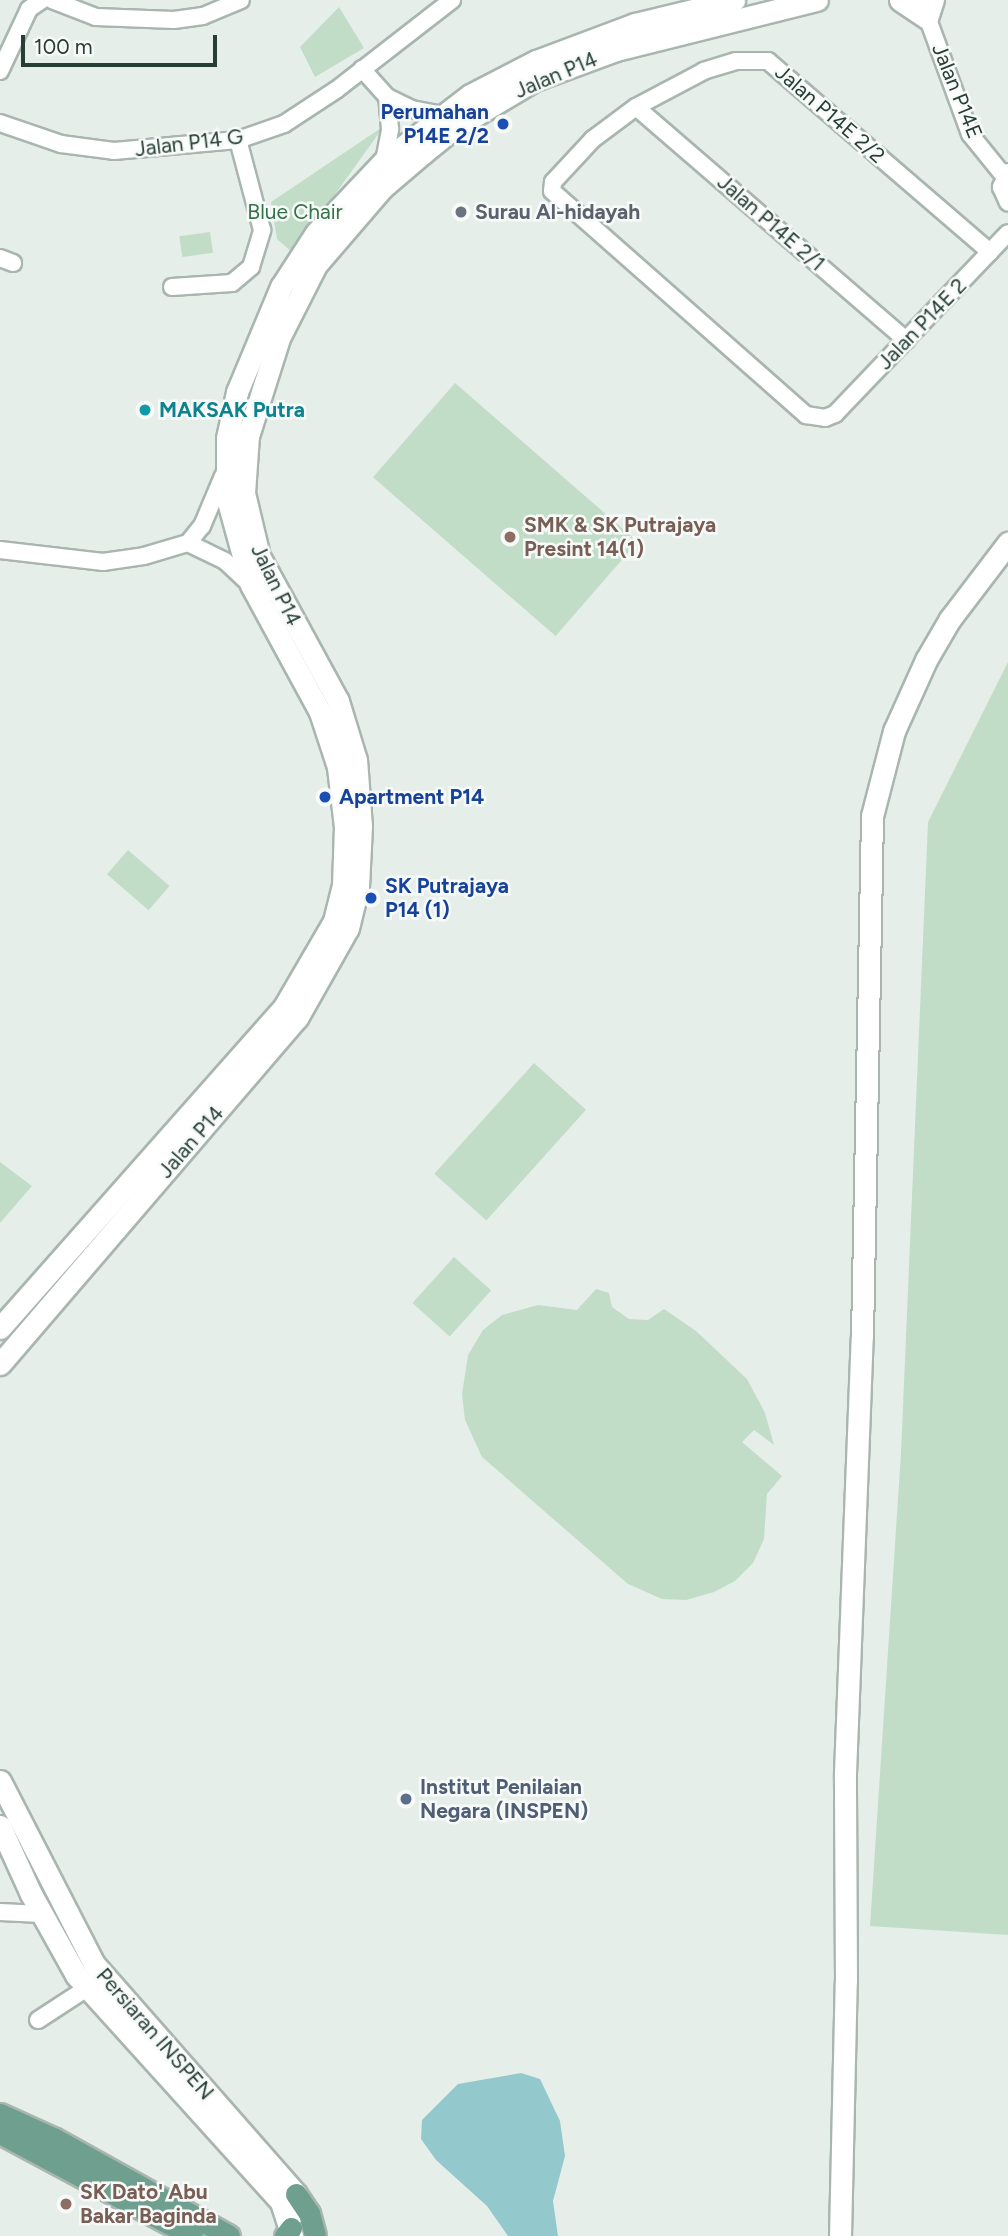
<!DOCTYPE html>
<html>
<head>
<meta charset="utf-8">
<style>
  body { margin:0 }
  #map { position:relative; width:1008px; height:2236px; overflow:hidden; background:#e6eeea; font-family:Figtree,sans-serif }
  div>[style] { position:absolute }
  .green>* { inset:0; background:#c1ddc7; transform-origin:0 0 }
  .water>* { inset:0; background:#93c9cd }
  .roads { filter:drop-shadow(2px 0 #a9b6b0) drop-shadow(-2px 0 #a9b6b0) drop-shadow(0 2px #a9b6b0) drop-shadow(0 -2px #a9b6b0) }
  .street>* { height:16px; margin:-8px; padding:0 8px; transform-origin:8px; border-radius:8px; background:#fff }
  .secondary>* { height:21px; margin:-10.5px; padding:0 10.5px; transform-origin:10.5px; border-radius:10.5px; background:#fff }
  .primary>* { height:21px; margin:-10.5px; padding:0 10.5px; transform-origin:10.5px; border-radius:10.5px; background:#6f9f8f }
  .dots>* { width:19px; height:19px; translate:-50% -50%; box-sizing:border-box; border:4px solid #f7faf8; border-radius:50% }
  span { translate:-50% -50%; white-space:nowrap; text-align:center; line-height:1.15; -webkit-text-stroke:5px #f7faf8; paint-order:stroke }
  .street-label { font-size:21px; color:#263f36 }
  .transit-label { font-size:21px; color:#164399; font-weight:700 }
  .right { translate:-100% -50%; text-align:right }
  .left { translate:0 -50%; text-align:left }
  .park-label { font-size:21px; color:#347247 }
  .worship-label { font-size:21px; color:#5b616d; font-weight:700 }
  .culture-label { font-size:21px; color:#0d838f; font-weight:700 }
  .education-label { font-size:21px; color:#785e54; font-weight:700 }
  .service-label { font-size:21px; color:#4e5e75; font-weight:700 }
  .scale { position:absolute; left:21px; top:35px; width:196px; height:32px; box-sizing:border-box; border:4px solid #263f36; border-top:0; padding-left:9px; font-size:21px; line-height:24px; white-space:nowrap; color:#263f36; -webkit-text-stroke:5px #f7faf8; paint-order:stroke }
</style>
</head>
<body>
<div id="map">
  <div class="green">
    <div style="clip-path:polygon(339px 7px,364px 48px,315px 77px,300px 47px)"></div>
    <div style="clip-path:polygon(384px 126px,293px 253px,277px 239px,271px 202px)"></div>
    <div style="left:210px;top:232px;width:21px;height:31px;rotate:82deg"></div>
    <div style="left:455px;top:383px;width:242px;height:125px;rotate:41deg"></div>
    <div style="clip-path:polygon(1008px 662px,1008px 1935px,870px 1926px,901px 1453px,928px 822px)"></div>
    <div style="left:128px;top:850px;width:55px;height:32px;rotate:41deg"></div>
    <div style="left:534px;top:1063px;width:70px;height:149px;rotate:42deg"></div>
    <div style="clip-path:polygon(0 1162px,32px 1186px,0 1223px)"></div>
    <div style="left:454px;top:1257px;width:50px;height:62px;rotate:42deg"></div>
    <div style="clip-path:polygon(596px 1289px,609px 1293px,612px 1307px,629px 1319px,648px 1320px,664px 1309px,696px 1331px,747px 1379px,765px 1413px,774px 1445px,754px 1430px,742px 1442px,782px 1476px,767px 1494px,764px 1539px,753px 1563px,735px 1581px,714px 1592px,686px 1600px,662px 1599px,628px 1584px,482px 1457px,465px 1420px,462px 1394px,468px 1355px,483px 1330px,502px 1315px,538px 1305px,577px 1310px)"></div>
  </div>
  <div class="water">
    <div style="clip-path:polygon(521px 2073px,540px 2079px,560px 2121px,565px 2156px,553px 2201px,558px 2236px,508px 2236px,487px 2206px,436px 2160px,421px 2139px,422px 2120px,458px 2084px)"></div>
  </div>
  <div class="roads">
    <div class="street">
      <div style="left:52px;top:0;width:47px;rotate:21.1deg"></div>
      <div style="left:96px;top:17px;width:78px;rotate:2.2deg"></div>
      <div style="left:174px;top:20px;width:29px;rotate:-8deg"></div>
      <div style="left:203px;top:16px;width:41px;rotate:-22.8deg"></div>
      <div style="left:921px;top:0;width:143px;rotate:69.9deg"></div>
      <div style="left:970px;top:134px;width:54px;rotate:51deg"></div>
      <div style="left:362px;top:69px;width:38px;rotate:48deg"></div>
      <div style="left:387px;top:97px;width:28px;rotate:26deg"></div>
      <div style="left:412px;top:109px;width:33px;rotate:11deg"></div>
      <div style="left:0;top:71px;width:68px;rotate:-64.9deg"></div>
      <div style="left:29px;top:9px;width:16px;rotate:-35deg"></div>
      <div style="left:636px;top:107px;width:357px;rotate:40.8deg"></div>
      <div style="left:0;top:123px;width:65px;rotate:19deg"></div>
      <div style="left:61px;top:144px;width:53px;rotate:7.5deg"></div>
      <div style="left:114px;top:151px;width:124px;rotate:-5.1deg"></div>
      <div style="left:238px;top:140px;width:49px;rotate:-19.2deg"></div>
      <div style="left:284px;top:124px;width:62px;rotate:-33.2deg"></div>
      <div style="left:336px;top:90px;width:147px;rotate:-37.8deg"></div>
      <div style="left:384px;top:161px;width:33px;rotate:-79deg"></div>
      <div style="left:390px;top:129px;width:32px;rotate:-95deg"></div>
      <div style="left:1008px;top:172px;width:17px;rotate:115deg"></div>
      <div style="left:1001px;top:187px;width:17px;rotate:66deg"></div>
      <div style="left:990px;top:252px;width:293px;rotate:-139.3deg"></div>
      <div style="left:768px;top:61px;width:32px;rotate:180deg"></div>
      <div style="left:736px;top:61px;width:34px;rotate:163deg"></div>
      <div style="left:704px;top:71px;width:77px;rotate:152.1deg"></div>
      <div style="left:636px;top:107px;width:54px;rotate:143.3deg"></div>
      <div style="left:593px;top:139px;width:59px;rotate:132.9deg"></div>
      <div style="left:553px;top:182px;width:9px;rotate:96deg"></div>
      <div style="left:552px;top:191px;width:339px;rotate:41.4deg"></div>
      <div style="left:806px;top:415px;width:19px;rotate:9deg"></div>
      <div style="left:825px;top:418px;width:11px;rotate:-22deg"></div>
      <div style="left:835px;top:414px;width:250px;rotate:-46.3deg"></div>
      <div style="left:0;top:258px;width:14px;rotate:21deg"></div>
      <div style="left:172px;top:287px;width:60px;rotate:-3.8deg"></div>
      <div style="left:232px;top:283px;width:25px;rotate:-40deg"></div>
      <div style="left:251px;top:267px;width:39px;rotate:-73deg"></div>
      <div style="left:262px;top:230px;width:93px;rotate:-104.9deg"></div>
      <div style="left:188px;top:543px;width:41px;rotate:25.9deg"></div>
      <div style="left:225px;top:561px;width:35px;rotate:43deg"></div>
      <div style="left:0;top:550px;width:104px;rotate:6.6deg"></div>
      <div style="left:103px;top:562px;width:41px;rotate:-8.3deg"></div>
      <div style="left:144px;top:556px;width:46px;rotate:-16.5deg"></div>
      <div style="left:188px;top:543px;width:22px;rotate:-51deg"></div>
      <div style="left:202px;top:526px;width:54px;rotate:-67.2deg"></div>
      <div style="left:0;top:1912px;width:41px;rotate:2.8deg"></div>
      <div style="left:38px;top:2020px;width:59px;rotate:-33.1deg"></div>
    </div>
    <div class="secondary">
      <div style="left:900px;top:0;width:32px;rotate:34deg"></div>
      <div style="left:927px;top:18px;width:19px;rotate:-72deg"></div>
      <div style="left:0;top:1328px;width:429px;rotate:-48.5deg"></div>
      <div style="left:284px;top:1007px;width:99px;rotate:-59.8deg"></div>
      <div style="left:334px;top:921px;width:36px;rotate:-76deg"></div>
      <div style="left:343px;top:886px;width:59px;rotate:-88.1deg"></div>
      <div style="left:345px;top:827px;width:60px;rotate:-96.7deg"></div>
      <div style="left:338px;top:767px;width:58px;rotate:-108.1deg"></div>
      <div style="left:320px;top:712px;width:145px;rotate:-118.5deg"></div>
      <div style="left:251px;top:585px;width:90px;rotate:-105.4deg"></div>
      <div style="left:227px;top:498px;width:60px;rotate:-90deg"></div>
      <div style="left:227px;top:438px;width:47px;rotate:-77.7deg"></div>
      <div style="left:237px;top:392px;width:114px;rotate:-67.3deg"></div>
      <div style="left:281px;top:287px;width:64px;rotate:-57.1deg"></div>
      <div style="left:316px;top:233px;width:99px;rotate:-46.6deg"></div>
      <div style="left:384px;top:161px;width:108px;rotate:-37.5deg"></div>
      <div style="left:470px;top:95px;width:74px;rotate:-27.3deg"></div>
      <div style="left:536px;top:61px;width:106px;rotate:-20.5deg"></div>
      <div style="left:635px;top:24px;width:102px;rotate:-13.6deg"></div>
      <div style="left:0;top:1364px;width:456px;rotate:-49.4deg"></div>
      <div style="left:297px;top:1018px;width:103px;rotate:-60.5deg"></div>
      <div style="left:348px;top:928px;width:42px;rotate:-76.3deg"></div>
      <div style="left:358px;top:887px;width:61px;rotate:-87.2deg"></div>
      <div style="left:361px;top:826px;width:66px;rotate:-94.3deg"></div>
      <div style="left:356px;top:760px;width:62px;rotate:-107deg"></div>
      <div style="left:338px;top:701px;width:165px;rotate:-118.6deg"></div>
      <div style="left:259px;top:556px;width:65px;rotate:-103.4deg"></div>
      <div style="left:244px;top:493px;width:57px;rotate:-86deg"></div>
      <div style="left:248px;top:436px;width:103px;rotate:-72.4deg"></div>
      <div style="left:279px;top:338px;width:82px;rotate:-63.1deg"></div>
      <div style="left:316px;top:265px;width:101px;rotate:-49.4deg"></div>
      <div style="left:382px;top:188px;width:54px;rotate:-40.5deg"></div>
      <div style="left:423px;top:153px;width:36px;rotate:-39deg"></div>
      <div style="left:451px;top:130px;width:98px;rotate:-30.8deg"></div>
      <div style="left:535px;top:80px;width:86px;rotate:-20.3deg"></div>
      <div style="left:616px;top:50px;width:207px;rotate:-14deg"></div>
      <div style="left:0;top:1781px;width:206px;rotate:62.8deg"></div>
      <div style="left:94px;top:1964px;width:306px;rotate:48.7deg"></div>
      <div style="left:296px;top:2194px;width:18px;rotate:74deg"></div>
      <div style="left:0;top:1826px;width:75px;rotate:65.5deg"></div>
      <div style="left:31px;top:1894px;width:93px;rotate:60.9deg"></div>
      <div style="left:76px;top:1975px;width:306px;rotate:47.9deg"></div>
      <div style="left:281px;top:2202px;width:36px;rotate:72deg"></div>
      <div style="left:840px;top:2236px;width:255px;rotate:-88.7deg"></div>
      <div style="left:846px;top:1981px;width:208px;rotate:-90.3deg"></div>
      <div style="left:845px;top:1773px;width:436px;rotate:-87.8deg"></div>
      <div style="left:862px;top:1337px;width:521px;rotate:-88.9deg"></div>
      <div style="left:872px;top:816px;width:88px;rotate:-75.5deg"></div>
      <div style="left:894px;top:731px;width:78px;rotate:-65.7deg"></div>
      <div style="left:926px;top:660px;width:48px;rotate:-59.7deg"></div>
      <div style="left:950px;top:619px;width:96px;rotate:-52.7deg"></div>
    </div>
    <div class="primary">
      <div style="left:0;top:2114px;width:60px;rotate:24.4deg"></div>
      <div style="left:55px;top:2139px;width:199px;rotate:29.1deg"></div>
      <div style="left:0;top:2133px;width:218px;rotate:28.2deg"></div>
      <div style="left:296px;top:2194px;width:23px;rotate:56deg"></div>
      <div style="left:309px;top:2213px;width:24px;rotate:75deg"></div>
      <div style="left:285px;top:2236px;width:10px;rotate:-53deg"></div>
    </div>
  </div>
  <div class="dots">
    <div style="left:503px;top:124px;background:#1a4fb4"></div>
    <div style="left:461px;top:212px;background:#6b7280"></div>
    <div style="left:145px;top:410px;background:#0f9aa8"></div>
    <div style="left:510px;top:537px;background:#8d6e63"></div>
    <div style="left:325px;top:797px;background:#1a4fb4"></div>
    <div style="left:371px;top:898px;background:#1a4fb4"></div>
    <div style="left:406px;top:1799px;background:#5c6f8a"></div>
    <div style="left:66px;top:2204px;background:#8d6e63"></div>
  </div>
  <div class="street-label">
    <span style="left:556px;top:75px;rotate:-23deg">Jalan P14</span>
    <span style="left:957px;top:91px;rotate:68deg">Jalan P14E</span>
    <span style="left:830px;top:114px;rotate:41deg">Jalan P14E 2/2</span>
    <span style="left:189px;top:143px;rotate:-7deg">Jalan P14 G</span>
    <span style="left:771px;top:223px;rotate:41deg">Jalan P14E 2/1</span>
    <span style="left:922px;top:324px;rotate:-46deg">Jalan P14E 2</span>
    <span style="left:276px;top:585px;rotate:64deg">Jalan P14</span>
    <span style="left:191px;top:1142px;rotate:-49deg">Jalan P14</span>
    <span style="left:155px;top:2034px;rotate:49deg">Persiaran INSPEN</span>
  </div>
  <div class="transit-label">
    <span class="right" style="left:489px;top:124px">Perumahan<br>P14E 2/2</span>
    <span class="left" style="left:339px;top:797px">Apartment P14</span>
    <span class="left" style="left:385px;top:898px">SK Putrajaya<br>P14 (1)</span>
  </div>
  <div class="park-label">
    <span style="left:295px;top:212px">Blue Chair</span>
  </div>
  <div class="worship-label">
    <span class="left" style="left:475px;top:212px">Surau Al-hidayah</span>
  </div>
  <div class="culture-label">
    <span class="left" style="left:159px;top:410px">MAKSAK Putra</span>
  </div>
  <div class="education-label">
    <span class="left" style="left:524px;top:537px">SMK &amp; SK Putrajaya<br>Presint 14(1)</span>
    <span class="left" style="left:80px;top:2204px">SK Dato' Abu<br>Bakar Baginda</span>
  </div>
  <div class="service-label">
    <span class="left" style="left:420px;top:1799px">Institut Penilaian<br>Negara (INSPEN)</span>
  </div>
  <div class="scale">100 m</div>
</div>
</body>
</html>
